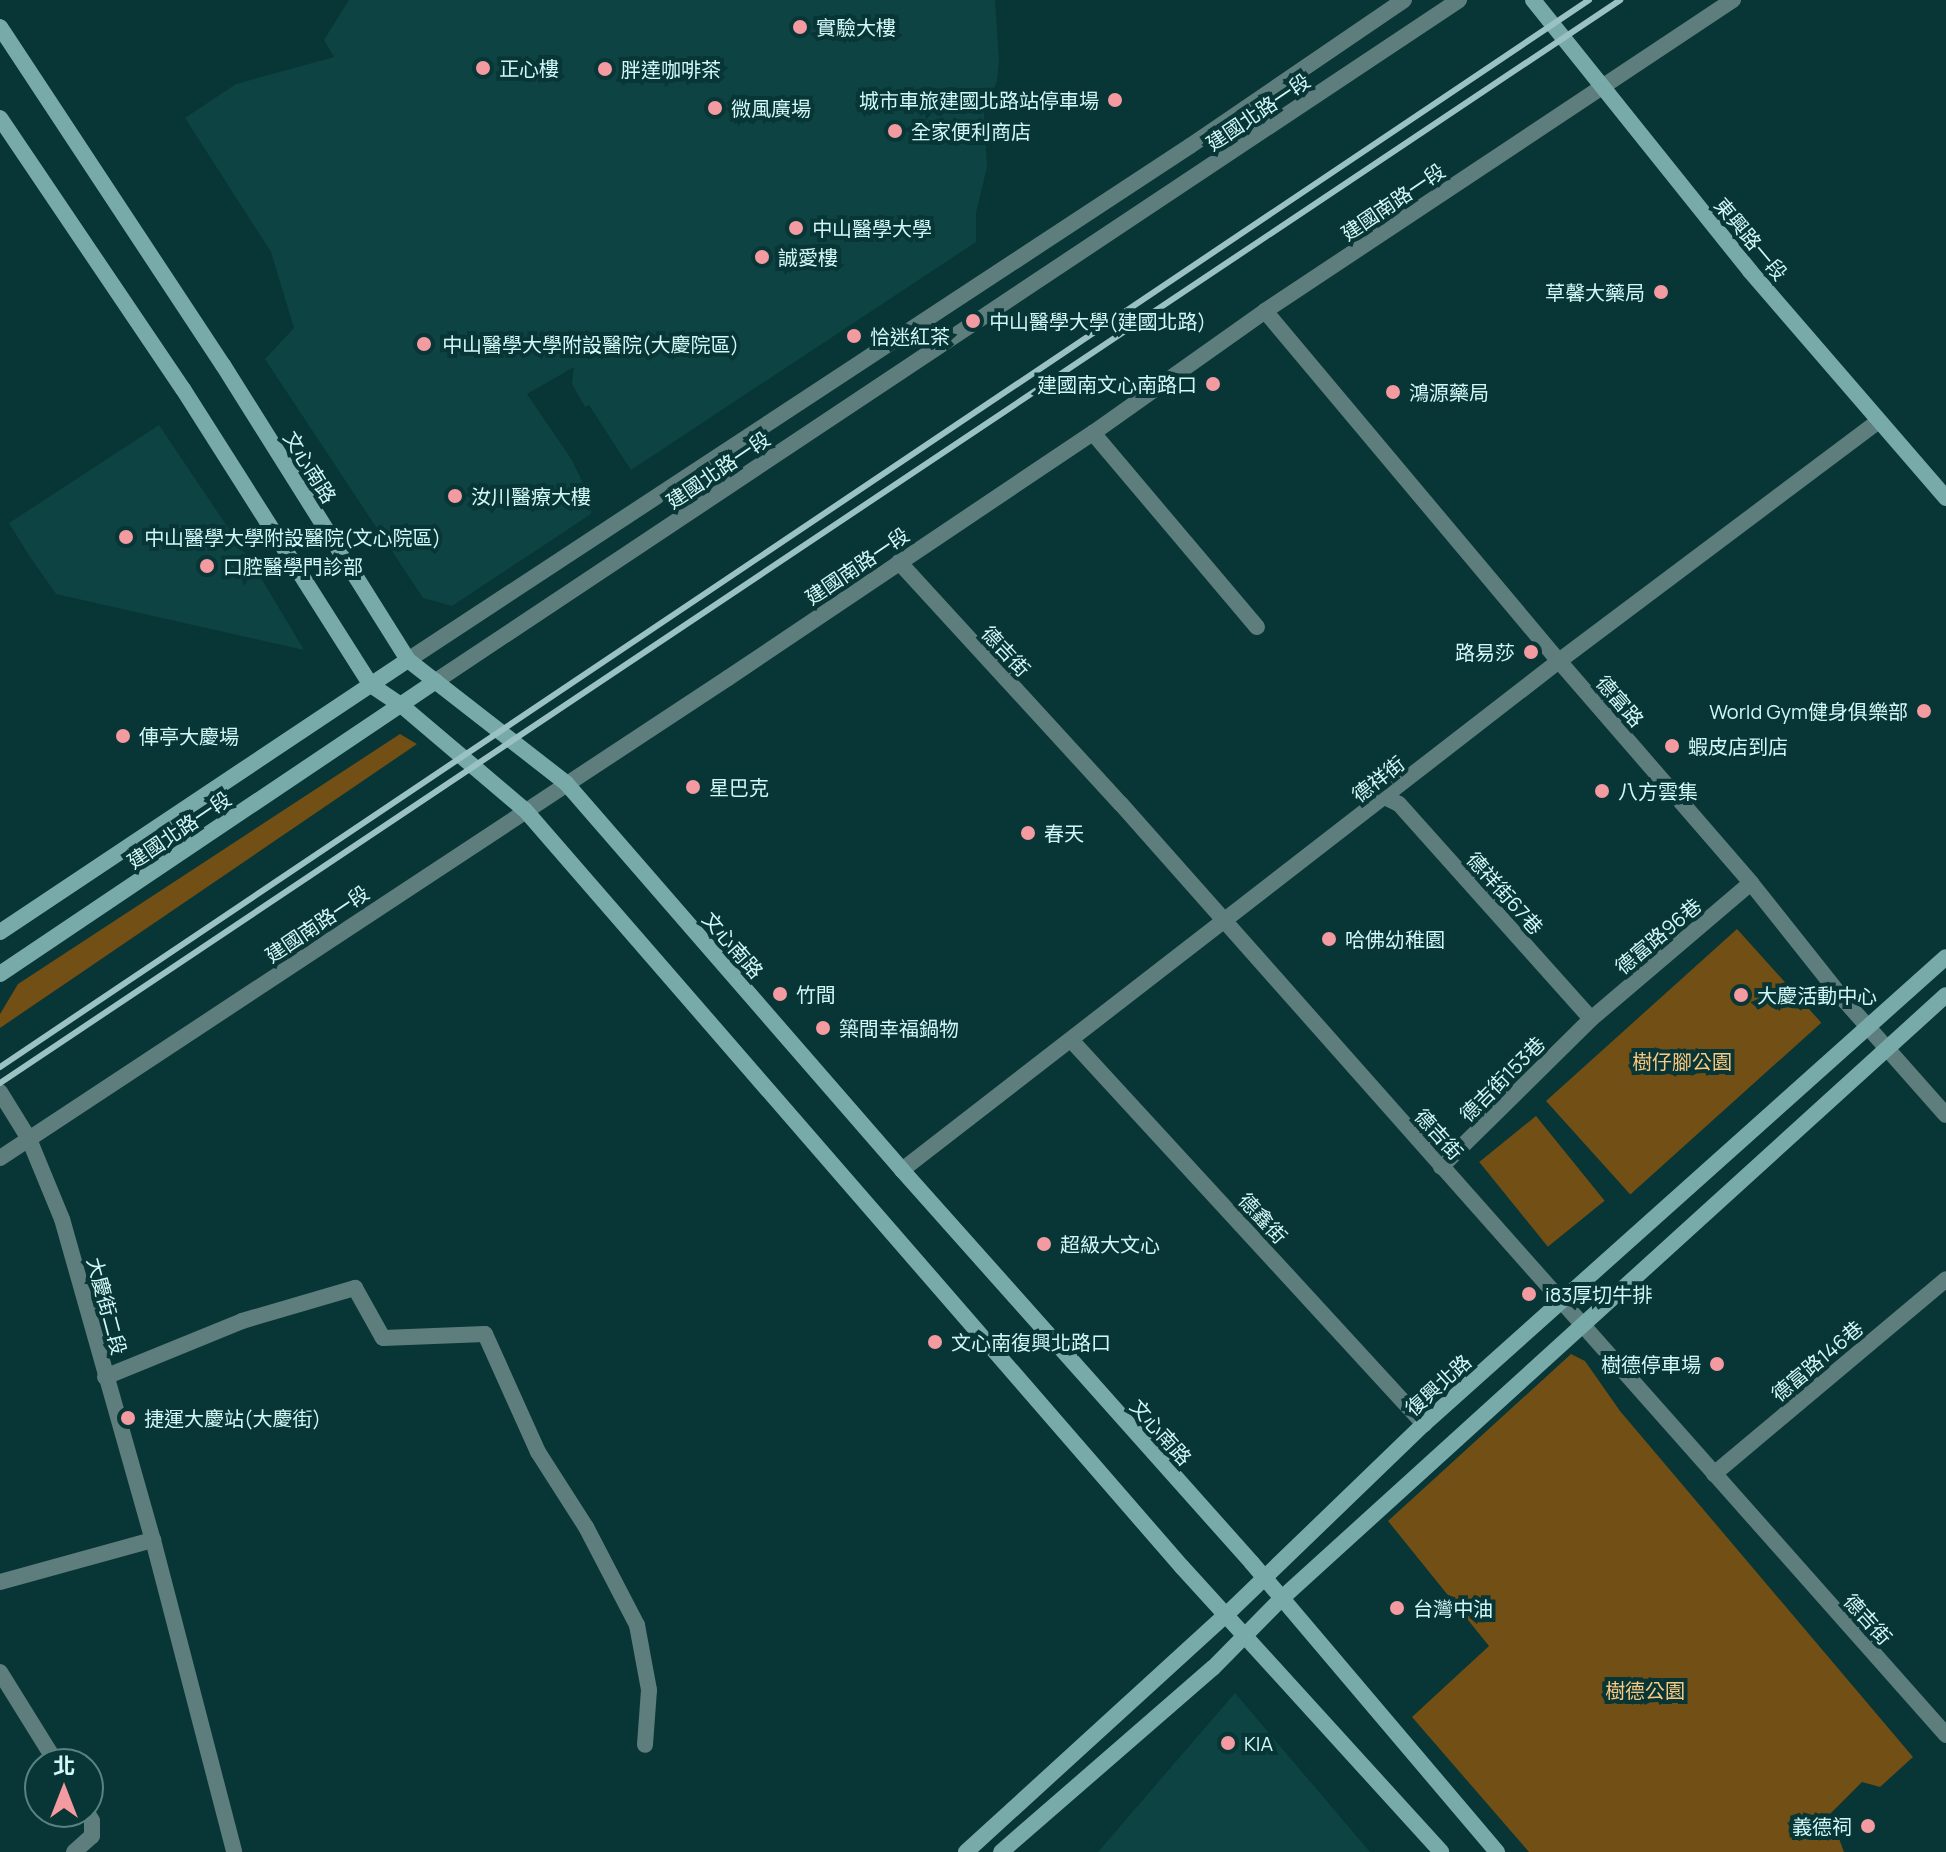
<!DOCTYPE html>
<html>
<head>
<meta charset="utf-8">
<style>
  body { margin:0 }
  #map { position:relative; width:1946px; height:1852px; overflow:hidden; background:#083535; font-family:Manrope,"Noto Sans TC",sans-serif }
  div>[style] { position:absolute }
  .built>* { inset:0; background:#0e4343 }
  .green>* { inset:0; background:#724f14; transform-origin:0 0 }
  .street>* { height:16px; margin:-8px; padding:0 8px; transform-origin:8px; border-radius:8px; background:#5e7d7d }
  .secondary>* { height:16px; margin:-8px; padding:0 8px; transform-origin:8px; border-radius:8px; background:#78aaa9 }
  .rail>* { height:6px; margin:-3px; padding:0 3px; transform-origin:3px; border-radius:3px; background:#9bc2c2 }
  .dots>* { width:22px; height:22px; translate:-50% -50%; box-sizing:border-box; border:4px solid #083535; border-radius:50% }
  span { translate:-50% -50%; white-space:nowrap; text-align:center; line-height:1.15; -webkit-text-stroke:8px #083535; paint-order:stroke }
  .poi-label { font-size:20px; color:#d2f7f7 }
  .left { translate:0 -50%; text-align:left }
  .right { translate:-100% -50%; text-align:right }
  .street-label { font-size:20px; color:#d2f7f7 }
  .park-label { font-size:20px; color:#fbc880 }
  .north { position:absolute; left:24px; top:1748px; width:80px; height:80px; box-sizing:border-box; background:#083535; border:2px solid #598383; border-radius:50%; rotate:0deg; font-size:22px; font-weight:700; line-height:32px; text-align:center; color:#d2f7f7 }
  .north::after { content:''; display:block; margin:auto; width:28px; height:36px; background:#f49aa1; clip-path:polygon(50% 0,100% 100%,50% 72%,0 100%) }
</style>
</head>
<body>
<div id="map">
  <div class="built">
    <div style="clip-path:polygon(349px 0,995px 0,999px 60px,997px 81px,984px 114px,987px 167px,976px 213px,976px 242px,631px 470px,589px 405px,585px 407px,572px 384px,574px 367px,527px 394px,572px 460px,592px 503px,591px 514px,452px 606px,423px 598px,265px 359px,294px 328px,271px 252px,185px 118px,236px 84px,334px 57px,324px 40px)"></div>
    <div style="clip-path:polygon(159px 425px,255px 568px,304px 650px,56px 594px,28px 554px,9px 523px)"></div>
    <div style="clip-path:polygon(1235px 1693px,1370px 1852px,1098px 1852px)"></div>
  </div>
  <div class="green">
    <div style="clip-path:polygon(400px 734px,417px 744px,0 1028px,0 1014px,18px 984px)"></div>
    <div style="left:1737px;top:929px;width:126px;height:257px;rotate:48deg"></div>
    <div style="left:1536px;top:1116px;width:109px;height:73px;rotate:51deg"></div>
    <div style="clip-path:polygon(1571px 1354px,1585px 1361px,1620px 1411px,1913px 1757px,1880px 1787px,1862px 1782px,1830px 1814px,1844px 1852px,1529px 1852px,1412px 1717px,1489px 1646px,1388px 1521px)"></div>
  </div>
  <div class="street">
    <div style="left:1265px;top:311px;width:457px;rotate:50deg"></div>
    <div style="left:1559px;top:661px;width:294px;rotate:49.1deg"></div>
    <div style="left:1751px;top:883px;width:151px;rotate:51.5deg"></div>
    <div style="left:1845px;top:1001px;width:152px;rotate:48.5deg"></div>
    <div style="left:1093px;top:433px;width:254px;rotate:49.8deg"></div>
    <div style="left:899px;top:562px;width:328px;rotate:47.5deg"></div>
    <div style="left:1121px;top:804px;width:1244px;rotate:48.45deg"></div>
    <div style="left:408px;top:660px;width:936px;rotate:-33.32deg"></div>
    <div style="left:1190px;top:146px;width:259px;rotate:-34.3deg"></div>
    <div style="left:436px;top:681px;width:1229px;rotate:-33.65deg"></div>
    <div style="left:1387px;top:798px;width:13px;rotate:27deg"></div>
    <div style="left:1399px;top:804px;width:288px;rotate:48.2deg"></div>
    <div style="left:1071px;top:1040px;width:522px;rotate:47.41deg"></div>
    <div style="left:0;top:1092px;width:55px;rotate:58.3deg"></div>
    <div style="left:29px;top:1139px;width:87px;rotate:67.6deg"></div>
    <div style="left:62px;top:1219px;width:334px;rotate:74.2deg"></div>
    <div style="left:153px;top:1540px;width:322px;rotate:75.4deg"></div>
    <div style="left:0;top:1158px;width:872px;rotate:-33.4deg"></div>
    <div style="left:728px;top:678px;width:440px;rotate:-33.9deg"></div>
    <div style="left:1093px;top:433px;width:211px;rotate:-35.3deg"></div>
    <div style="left:1265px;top:311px;width:562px;rotate:-33.61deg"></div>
    <div style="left:1441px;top:1167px;width:211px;rotate:-44.6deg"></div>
    <div style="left:1591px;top:1019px;width:210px;rotate:-40.4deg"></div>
    <div style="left:902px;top:1170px;width:831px;rotate:-37.77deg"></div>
    <div style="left:1559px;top:661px;width:400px;rotate:-36.9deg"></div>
    <div style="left:105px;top:1377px;width:148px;rotate:-22.2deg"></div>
    <div style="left:242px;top:1321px;width:118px;rotate:-16.3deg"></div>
    <div style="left:355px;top:1288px;width:57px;rotate:60.8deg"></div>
    <div style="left:383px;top:1338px;width:102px;rotate:-2.2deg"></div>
    <div style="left:485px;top:1334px;width:129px;rotate:65.8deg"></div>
    <div style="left:538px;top:1452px;width:89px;rotate:57.4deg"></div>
    <div style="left:586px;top:1527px;width:110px;rotate:62.5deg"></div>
    <div style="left:637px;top:1625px;width:66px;rotate:79.5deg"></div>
    <div style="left:649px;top:1690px;width:55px;rotate:94.2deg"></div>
    <div style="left:1714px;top:1474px;width:303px;rotate:-40deg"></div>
    <div style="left:0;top:1582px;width:159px;rotate:-15.4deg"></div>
    <div style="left:0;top:1672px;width:108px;rotate:58.2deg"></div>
    <div style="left:74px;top:1852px;width:24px;rotate:-42deg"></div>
    <div style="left:92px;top:1836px;width:15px;rotate:-90deg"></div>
    <div style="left:92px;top:1821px;width:10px;rotate:-119deg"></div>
  </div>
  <div class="secondary">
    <div style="left:1533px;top:0;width:347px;rotate:51.3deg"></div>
    <div style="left:1750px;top:271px;width:300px;rotate:49.2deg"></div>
    <div style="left:0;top:27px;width:405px;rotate:56.6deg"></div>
    <div style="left:223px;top:365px;width:348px;rotate:57.9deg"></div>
    <div style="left:408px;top:660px;width:200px;rotate:37.9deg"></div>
    <div style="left:566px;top:783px;width:513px;rotate:49.03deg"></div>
    <div style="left:902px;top:1170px;width:526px;rotate:48.31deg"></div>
    <div style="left:1252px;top:1563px;width:379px;rotate:49.7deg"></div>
    <div style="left:0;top:118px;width:327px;rotate:56deg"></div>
    <div style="left:183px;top:389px;width:351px;rotate:57.6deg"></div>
    <div style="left:371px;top:685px;width:36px;rotate:34deg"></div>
    <div style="left:401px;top:705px;width:162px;rotate:40.3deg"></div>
    <div style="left:525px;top:810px;width:1002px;rotate:49.05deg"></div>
    <div style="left:1182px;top:1567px;width:385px;rotate:47.7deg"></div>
    <div style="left:0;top:932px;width:490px;rotate:-33.7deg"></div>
    <div style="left:0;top:974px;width:525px;rotate:-33.9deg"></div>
    <div style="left:966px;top:1852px;width:353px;rotate:-42.4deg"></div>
    <div style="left:1227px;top:1614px;width:274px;rotate:-44deg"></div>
    <div style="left:1424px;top:1424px;width:700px;rotate:-41.82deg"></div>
    <div style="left:1001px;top:1852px;width:281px;rotate:-41deg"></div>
    <div style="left:1213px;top:1668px;width:97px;rotate:-45.4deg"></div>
    <div style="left:1281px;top:1599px;width:898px;rotate:-42.25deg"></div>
  </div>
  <div class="rail">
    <div style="left:0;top:1067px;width:1914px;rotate:-33.88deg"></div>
    <div style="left:0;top:1083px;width:1949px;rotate:-33.76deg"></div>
  </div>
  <div class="dots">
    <div style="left:800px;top:27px;background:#f49aa1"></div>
    <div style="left:483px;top:68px;background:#f49aa1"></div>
    <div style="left:605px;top:69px;background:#f49aa1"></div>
    <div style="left:1115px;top:100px;background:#f49aa1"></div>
    <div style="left:715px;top:108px;background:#f49aa1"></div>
    <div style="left:895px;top:131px;background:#f49aa1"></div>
    <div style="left:796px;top:228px;background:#f49aa1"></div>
    <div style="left:762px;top:257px;background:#f49aa1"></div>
    <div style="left:1661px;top:292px;background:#f49aa1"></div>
    <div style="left:973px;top:321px;background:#f49aa1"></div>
    <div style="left:854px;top:336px;background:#f49aa1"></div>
    <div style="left:424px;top:344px;background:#f49aa1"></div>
    <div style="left:1213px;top:384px;background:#f49aa1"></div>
    <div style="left:1393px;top:392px;background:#f49aa1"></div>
    <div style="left:455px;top:496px;background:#f49aa1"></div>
    <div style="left:126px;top:537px;background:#f49aa1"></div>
    <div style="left:207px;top:566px;background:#f49aa1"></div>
    <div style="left:1531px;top:652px;background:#f49aa1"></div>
    <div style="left:1924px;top:711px;background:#f49aa1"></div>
    <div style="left:123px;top:736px;background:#f49aa1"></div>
    <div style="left:1672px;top:746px;background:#f49aa1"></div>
    <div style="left:693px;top:787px;background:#f49aa1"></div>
    <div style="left:1602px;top:791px;background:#f49aa1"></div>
    <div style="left:1028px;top:833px;background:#f49aa1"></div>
    <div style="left:1329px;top:939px;background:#f49aa1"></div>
    <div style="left:780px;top:994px;background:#f49aa1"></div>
    <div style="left:1741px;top:995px;background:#f49aa1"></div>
    <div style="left:823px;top:1028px;background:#f49aa1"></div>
    <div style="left:1044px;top:1244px;background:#f49aa1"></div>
    <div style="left:1529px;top:1294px;background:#f49aa1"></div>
    <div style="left:935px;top:1342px;background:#f49aa1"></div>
    <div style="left:1717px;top:1364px;background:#f49aa1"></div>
    <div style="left:128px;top:1418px;background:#f49aa1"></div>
    <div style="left:1397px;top:1608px;background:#f49aa1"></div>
    <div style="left:1228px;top:1743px;background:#f49aa1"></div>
    <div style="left:1868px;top:1826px;background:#f49aa1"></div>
  </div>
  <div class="poi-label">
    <span class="left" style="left:816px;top:27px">實驗大樓</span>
    <span class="left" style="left:499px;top:68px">正心樓</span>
    <span class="left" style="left:621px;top:69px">胖達咖啡茶</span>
    <span class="right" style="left:1099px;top:100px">城市車旅建國北路站停車場</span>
    <span class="left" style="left:731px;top:108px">微風廣場</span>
    <span class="left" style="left:911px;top:131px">全家便利商店</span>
    <span class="left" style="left:812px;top:228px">中山醫學大學</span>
    <span class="left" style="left:778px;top:257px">誠愛樓</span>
    <span class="right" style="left:1645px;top:292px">草馨大藥局</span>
    <span class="left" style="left:989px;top:321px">中山醫學大學(建國北路)</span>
    <span class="left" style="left:870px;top:336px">恰迷紅茶</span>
    <span class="left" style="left:442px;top:344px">中山醫學大學附設醫院(大慶院區)</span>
    <span class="right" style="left:1197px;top:384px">建國南文心南路口</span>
    <span class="left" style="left:1409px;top:392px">鴻源藥局</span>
    <span class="left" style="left:471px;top:496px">汝川醫療大樓</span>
    <span class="left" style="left:144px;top:537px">中山醫學大學附設醫院(文心院區)</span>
    <span class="left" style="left:223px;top:566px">口腔醫學門診部</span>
    <span class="right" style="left:1515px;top:652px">路易莎</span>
    <span class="right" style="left:1908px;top:711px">World Gym健身俱樂部</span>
    <span class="left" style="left:139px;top:736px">俥亭大慶場</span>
    <span class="left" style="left:1688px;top:746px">蝦皮店到店</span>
    <span class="left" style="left:709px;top:787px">星巴克</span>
    <span class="left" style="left:1618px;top:791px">八方雲集</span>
    <span class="left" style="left:1044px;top:833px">春天</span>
    <span class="left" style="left:1345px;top:939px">哈佛幼稚園</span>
    <span class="left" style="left:796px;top:994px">竹間</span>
    <span class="left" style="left:1757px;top:995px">大慶活動中心</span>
    <span class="left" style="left:839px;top:1028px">築間幸福鍋物</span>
    <span class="left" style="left:1060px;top:1244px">超級大文心</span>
    <span class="left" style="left:1545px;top:1294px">i83厚切牛排</span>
    <span class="left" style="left:951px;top:1342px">文心南復興北路口</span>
    <span class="right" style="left:1701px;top:1364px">樹德停車場</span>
    <span class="left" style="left:144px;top:1418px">捷運大慶站(大慶街)</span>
    <span class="left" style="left:1413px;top:1608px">台灣中油</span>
    <span class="left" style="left:1244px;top:1743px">KIA</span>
    <span class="right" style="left:1852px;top:1826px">義德祠</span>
  </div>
  <div class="street-label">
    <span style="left:1258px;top:112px;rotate:-34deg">建國北路一段</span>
    <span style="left:1393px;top:202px;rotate:-34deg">建國南路一段</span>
    <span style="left:1751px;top:239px;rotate:50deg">東興路一段</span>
    <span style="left:310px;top:467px;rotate:58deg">文心南路</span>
    <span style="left:718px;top:470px;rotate:-34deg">建國北路一段</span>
    <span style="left:857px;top:566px;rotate:-34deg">建國南路一段</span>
    <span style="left:1006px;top:651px;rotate:47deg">德吉街</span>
    <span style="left:1620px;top:701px;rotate:49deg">德富路</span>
    <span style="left:1378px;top:779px;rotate:-38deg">德祥街</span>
    <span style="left:179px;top:830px;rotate:-34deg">建國北路一段</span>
    <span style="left:1505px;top:893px;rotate:48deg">德祥街67巷</span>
    <span style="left:317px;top:924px;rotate:-34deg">建國南路一段</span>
    <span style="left:1658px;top:936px;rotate:-40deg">德富路96巷</span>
    <span style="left:733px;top:945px;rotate:49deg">文心南路</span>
    <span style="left:1502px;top:1079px;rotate:-45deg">德吉街153巷</span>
    <span style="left:1439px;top:1134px;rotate:48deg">德吉街</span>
    <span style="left:1263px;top:1218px;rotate:47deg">德鑫街</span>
    <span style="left:107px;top:1306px;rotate:75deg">大慶街二段</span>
    <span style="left:1817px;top:1361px;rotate:-40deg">德富路146巷</span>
    <span style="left:1438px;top:1385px;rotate:-42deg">復興北路</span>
    <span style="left:1161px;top:1432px;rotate:48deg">文心南路</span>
    <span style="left:1868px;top:1619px;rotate:48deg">德吉街</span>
  </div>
  <div class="park-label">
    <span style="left:1682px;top:1061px">樹仔腳公園</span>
    <span style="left:1645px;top:1690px">樹德公園</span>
  </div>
  <div class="north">北</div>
</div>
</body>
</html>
